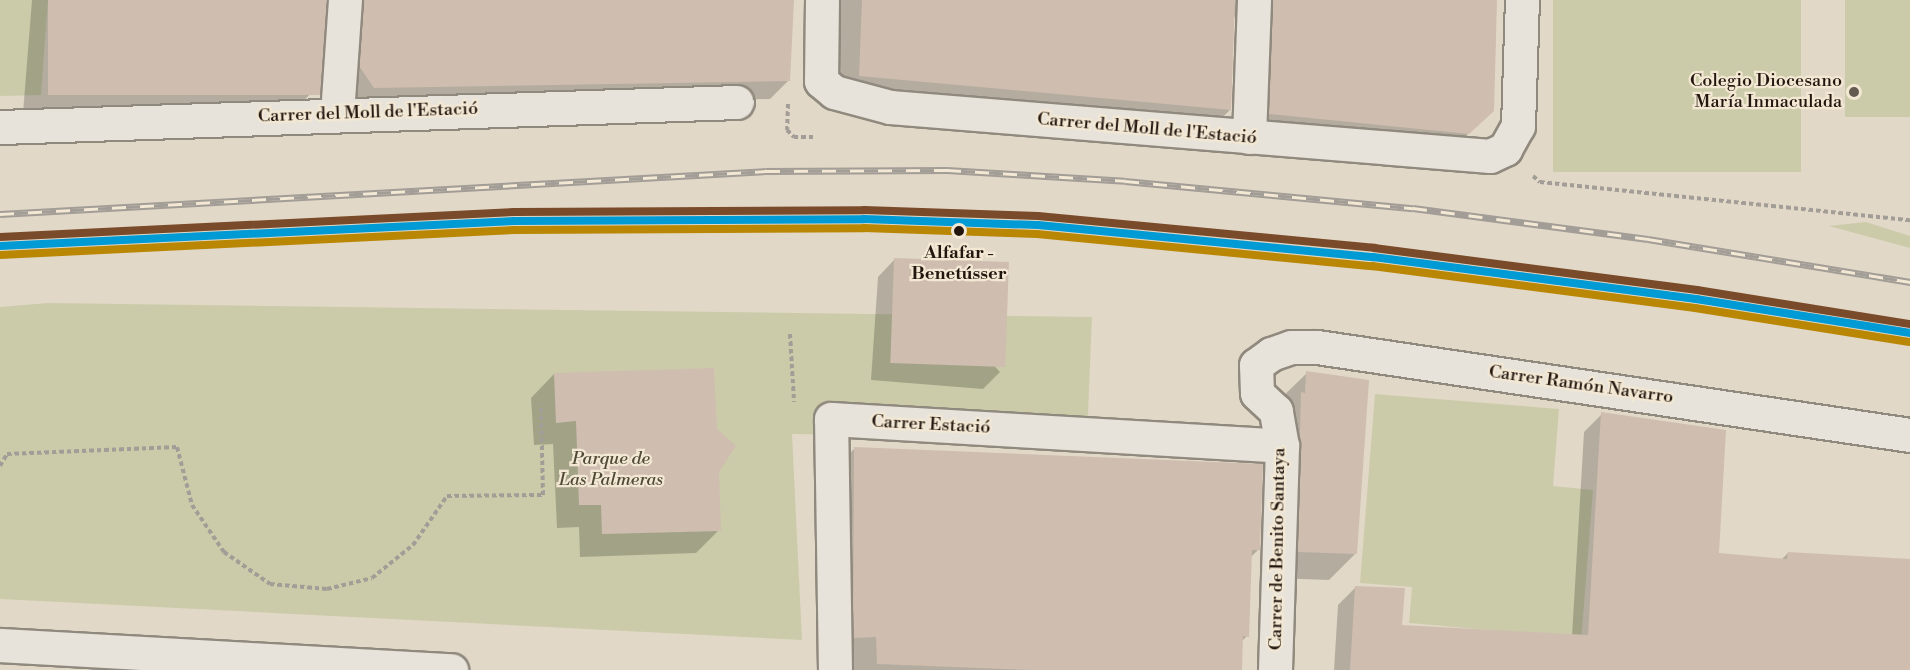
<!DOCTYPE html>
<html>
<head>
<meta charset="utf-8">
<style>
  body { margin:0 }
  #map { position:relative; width:1910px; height:670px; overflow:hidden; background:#e2d8c7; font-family:"Libre Bodoni",serif }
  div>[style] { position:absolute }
  .green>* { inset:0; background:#cbcba9; transform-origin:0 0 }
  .shadow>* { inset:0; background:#0003 }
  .building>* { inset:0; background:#cfbdb0; transform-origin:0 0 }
  .path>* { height:4px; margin-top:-2px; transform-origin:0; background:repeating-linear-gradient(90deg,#a29d96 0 4.5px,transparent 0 7.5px) }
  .roads { filter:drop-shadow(2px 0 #90897e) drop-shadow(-2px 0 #90897e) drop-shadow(0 2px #90897e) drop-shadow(0 -2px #90897e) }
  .minor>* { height:33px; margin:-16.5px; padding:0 16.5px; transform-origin:16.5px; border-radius:16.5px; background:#e8e3da }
  .tertiary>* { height:33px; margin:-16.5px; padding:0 16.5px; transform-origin:16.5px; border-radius:16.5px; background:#e8e3da }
  .rail>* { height:7px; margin-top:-3.5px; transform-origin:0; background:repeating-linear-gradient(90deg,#f3e8d3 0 14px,#a29d96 0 28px); box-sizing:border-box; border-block:2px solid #a29d96 }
  .rail-1>* { height:8px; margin:-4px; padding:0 4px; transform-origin:4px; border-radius:4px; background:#009ad5 }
  .rail-2>* { height:8px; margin:-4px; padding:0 4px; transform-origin:4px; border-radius:4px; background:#b98704 }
  .rail-3>* { height:8px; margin:-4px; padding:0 4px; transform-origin:4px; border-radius:4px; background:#7a4b2a }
  .dots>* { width:16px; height:16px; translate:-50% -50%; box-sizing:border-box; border:3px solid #f3e8d3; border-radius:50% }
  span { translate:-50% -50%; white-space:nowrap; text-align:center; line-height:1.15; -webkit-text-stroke:4.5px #f3e8d3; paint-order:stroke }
  .poi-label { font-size:18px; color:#22160f }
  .right { translate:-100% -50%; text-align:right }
  .street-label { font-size:18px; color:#22160f }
  .stop-label { font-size:18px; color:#22160f; font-weight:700 }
  .park-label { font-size:18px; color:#4f4936; font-style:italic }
</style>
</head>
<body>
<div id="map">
  <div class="green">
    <div style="clip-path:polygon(0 0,48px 0,41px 95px,0 96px)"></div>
    <div style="left:1553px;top:0;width:248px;height:172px"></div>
    <div style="left:1845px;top:0;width:65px;height:117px"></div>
    <div style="clip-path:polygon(1866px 222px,1910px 236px,1910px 248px,1829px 226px)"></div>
    <div style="clip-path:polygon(48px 303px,1092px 317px,1087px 438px,792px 434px,802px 640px,0 599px,0 307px)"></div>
    <div style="clip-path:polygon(1375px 394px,1559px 409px,1553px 486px,1593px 490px,1579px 668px,1535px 634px,1409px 623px,1412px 587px,1360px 583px)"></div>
  </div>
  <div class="shadow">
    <div style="clip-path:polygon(32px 0,325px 0,314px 90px,296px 109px,23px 113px)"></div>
    <div style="clip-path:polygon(328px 0,792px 0,789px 80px,770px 99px,355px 106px,344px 11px)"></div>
    <div style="clip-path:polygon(834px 0,1496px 0,1492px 110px,1462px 140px,1240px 143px,1241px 20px,1233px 16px,1230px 110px,1200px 139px,830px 105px)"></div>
    <div style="clip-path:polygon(895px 259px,1000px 372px,983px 389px,871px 380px,878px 277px)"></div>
    <div style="clip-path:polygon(1307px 373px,1356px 553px,1329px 580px,1272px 578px,1280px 399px)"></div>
    <div style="clip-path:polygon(554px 374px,717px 472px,719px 530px,696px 553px,580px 557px,579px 527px,557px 528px,553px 444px,534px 445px,531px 398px)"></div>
    <div style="clip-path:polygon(1602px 414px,1717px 554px,1781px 560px,1788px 553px,1910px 560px,1910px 670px,1334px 670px,1338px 605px,1356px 587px,1400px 626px,1572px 636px,1584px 432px)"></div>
    <div style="clip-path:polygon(854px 449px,1258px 550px,1250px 558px,1247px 636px,1241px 642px,1240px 670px,851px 670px,828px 475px)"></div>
  </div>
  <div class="building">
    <div style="left:48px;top:0;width:278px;height:95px"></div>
    <div style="clip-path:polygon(364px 0,794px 0,790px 81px,374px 88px,359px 66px)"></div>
    <div style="clip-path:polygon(862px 0,1235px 0,1231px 110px,859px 76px)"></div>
    <div style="clip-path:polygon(1273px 0,1497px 0,1494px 111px,1469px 134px,1269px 114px)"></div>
    <div style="left:894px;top:258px;width:115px;height:105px;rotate:2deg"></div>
    <div style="clip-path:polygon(714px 368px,717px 429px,736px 446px,719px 472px,721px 531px,602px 534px,601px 505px,579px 505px,576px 421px,556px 423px,554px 373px)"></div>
    <div style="clip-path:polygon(1306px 371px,1369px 380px,1357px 554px,1297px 552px,1301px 392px,1305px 393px)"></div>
    <div style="clip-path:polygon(1601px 412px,1726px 430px,1719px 553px,1787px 559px,1788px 552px,1910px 559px,1910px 670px,1350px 670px,1355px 586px,1405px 588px,1402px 625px,1588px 635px)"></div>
    <div style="clip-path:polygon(854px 447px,1263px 464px,1260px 550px,1252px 550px,1249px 637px,1243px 636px,1242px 670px,1031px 670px,877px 664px,876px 637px,853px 638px)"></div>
  </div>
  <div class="path">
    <div style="left:788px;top:104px;width:26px;rotate:92deg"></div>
    <div style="left:787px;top:130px;width:10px;rotate:45deg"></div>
    <div style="left:794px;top:137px;width:22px"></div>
    <div style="left:1533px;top:176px;width:9px;rotate:41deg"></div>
    <div style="left:1540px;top:182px;width:372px;rotate:5.9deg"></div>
    <div style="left:790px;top:334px;width:68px;rotate:86.6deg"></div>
    <div style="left:0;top:466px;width:14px;rotate:-60deg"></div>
    <div style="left:7px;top:454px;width:170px;rotate:-2.4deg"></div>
    <div style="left:177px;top:447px;width:60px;rotate:75.5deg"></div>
    <div style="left:192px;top:505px;width:57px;rotate:55.8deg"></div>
    <div style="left:224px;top:552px;width:56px;rotate:34.8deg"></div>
    <div style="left:270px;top:584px;width:57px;rotate:5deg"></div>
    <div style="left:327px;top:589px;width:46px;rotate:-13.7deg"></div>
    <div style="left:372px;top:578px;width:53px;rotate:-38.8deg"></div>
    <div style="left:413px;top:545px;width:60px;rotate:-55.2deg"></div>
    <div style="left:447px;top:496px;width:96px;rotate:-0.6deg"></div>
    <div style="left:543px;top:495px;width:91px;rotate:-91.3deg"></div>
  </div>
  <div class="roads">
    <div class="minor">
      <div style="left:822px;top:0;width:81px;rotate:90.7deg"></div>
      <div style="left:821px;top:81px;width:17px;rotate:40deg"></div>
      <div style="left:834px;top:92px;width:58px;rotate:15deg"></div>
      <div style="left:890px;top:107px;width:602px;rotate:4.67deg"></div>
      <div style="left:1490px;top:156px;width:17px;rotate:-25deg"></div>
      <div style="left:1505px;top:149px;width:26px;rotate:-61deg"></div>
      <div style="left:1518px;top:126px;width:126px;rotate:-88.2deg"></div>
      <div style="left:337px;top:114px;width:114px;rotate:-86deg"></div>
      <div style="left:0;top:127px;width:737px;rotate:-1.94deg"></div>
      <div style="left:1249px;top:137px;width:137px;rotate:-87.9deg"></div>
      <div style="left:835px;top:670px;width:251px;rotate:-90.9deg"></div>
      <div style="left:831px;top:419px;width:452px;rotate:3.4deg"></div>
      <div style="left:1275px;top:670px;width:224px;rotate:-88.2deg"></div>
      <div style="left:1282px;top:446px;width:36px;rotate:-100deg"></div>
      <div style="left:1276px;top:411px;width:26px;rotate:-137deg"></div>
      <div style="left:1257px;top:393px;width:28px;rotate:-92deg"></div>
      <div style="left:1256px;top:365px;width:19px;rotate:-36deg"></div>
      <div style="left:1271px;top:354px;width:21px;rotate:-19deg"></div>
      <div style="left:1291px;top:347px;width:26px"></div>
      <div style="left:1317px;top:347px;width:599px;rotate:8.44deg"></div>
    </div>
    <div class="tertiary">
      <div style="left:0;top:645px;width:452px;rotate:3.2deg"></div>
    </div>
  </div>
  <div class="rail">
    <div style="left:0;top:214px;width:767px;rotate:-3.21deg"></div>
    <div style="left:766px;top:171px;width:181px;rotate:-0.3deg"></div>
    <div style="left:947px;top:170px;width:178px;rotate:3.5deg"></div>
    <div style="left:1125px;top:181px;width:289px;rotate:5.4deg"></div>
    <div style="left:1413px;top:208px;width:237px;rotate:7.5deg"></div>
    <div style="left:1648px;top:239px;width:266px;rotate:9.3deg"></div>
  </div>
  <div class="rail-1">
    <div style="left:0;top:246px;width:515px;rotate:-2.78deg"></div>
    <div style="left:514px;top:221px;width:350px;rotate:-0.3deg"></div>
    <div style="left:864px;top:219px;width:174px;rotate:2deg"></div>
    <div style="left:1038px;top:225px;width:337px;rotate:5.5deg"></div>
    <div style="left:1373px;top:257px;width:326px;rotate:7.4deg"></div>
    <div style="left:1696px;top:299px;width:217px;rotate:9deg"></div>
  </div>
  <div class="rail-2">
    <div style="left:0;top:255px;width:515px;rotate:-2.78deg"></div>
    <div style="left:514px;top:230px;width:350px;rotate:-0.3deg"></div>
    <div style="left:864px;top:228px;width:173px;rotate:2deg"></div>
    <div style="left:1037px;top:234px;width:337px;rotate:5.5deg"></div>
    <div style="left:1372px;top:266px;width:326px;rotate:7.4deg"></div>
    <div style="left:1695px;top:308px;width:217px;rotate:9deg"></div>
  </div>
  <div class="rail-3">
    <div style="left:0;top:237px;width:515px;rotate:-2.78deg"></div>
    <div style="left:514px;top:212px;width:350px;rotate:-0.3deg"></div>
    <div style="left:864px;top:210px;width:174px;rotate:2deg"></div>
    <div style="left:1038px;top:216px;width:338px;rotate:5.4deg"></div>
    <div style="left:1374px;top:248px;width:326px;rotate:7.4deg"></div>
    <div style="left:1697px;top:290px;width:216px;rotate:9.1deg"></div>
  </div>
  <div class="dots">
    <div style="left:1854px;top:92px;background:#655a4f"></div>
    <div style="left:959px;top:231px;background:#22160f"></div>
  </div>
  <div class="poi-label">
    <span class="right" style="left:1842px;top:92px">Colegio Diocesano<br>María Inmaculada</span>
  </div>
  <div class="street-label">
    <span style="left:368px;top:113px;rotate:-2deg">Carrer del Moll de l'Estació</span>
    <span style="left:1147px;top:129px;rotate:5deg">Carrer del Moll de l'Estació</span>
    <span style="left:1581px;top:385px;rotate:8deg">Carrer Ramón Navarro</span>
    <span style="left:931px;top:425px;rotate:3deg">Carrer Estació</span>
    <span style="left:1278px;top:549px;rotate:-89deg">Carrer de Benito Santaya</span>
  </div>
  <div class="stop-label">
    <span style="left:959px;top:264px">Alfafar -<br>Benetússer</span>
  </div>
  <div class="park-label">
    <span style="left:611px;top:470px">Parque de<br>Las Palmeras</span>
  </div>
</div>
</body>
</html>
